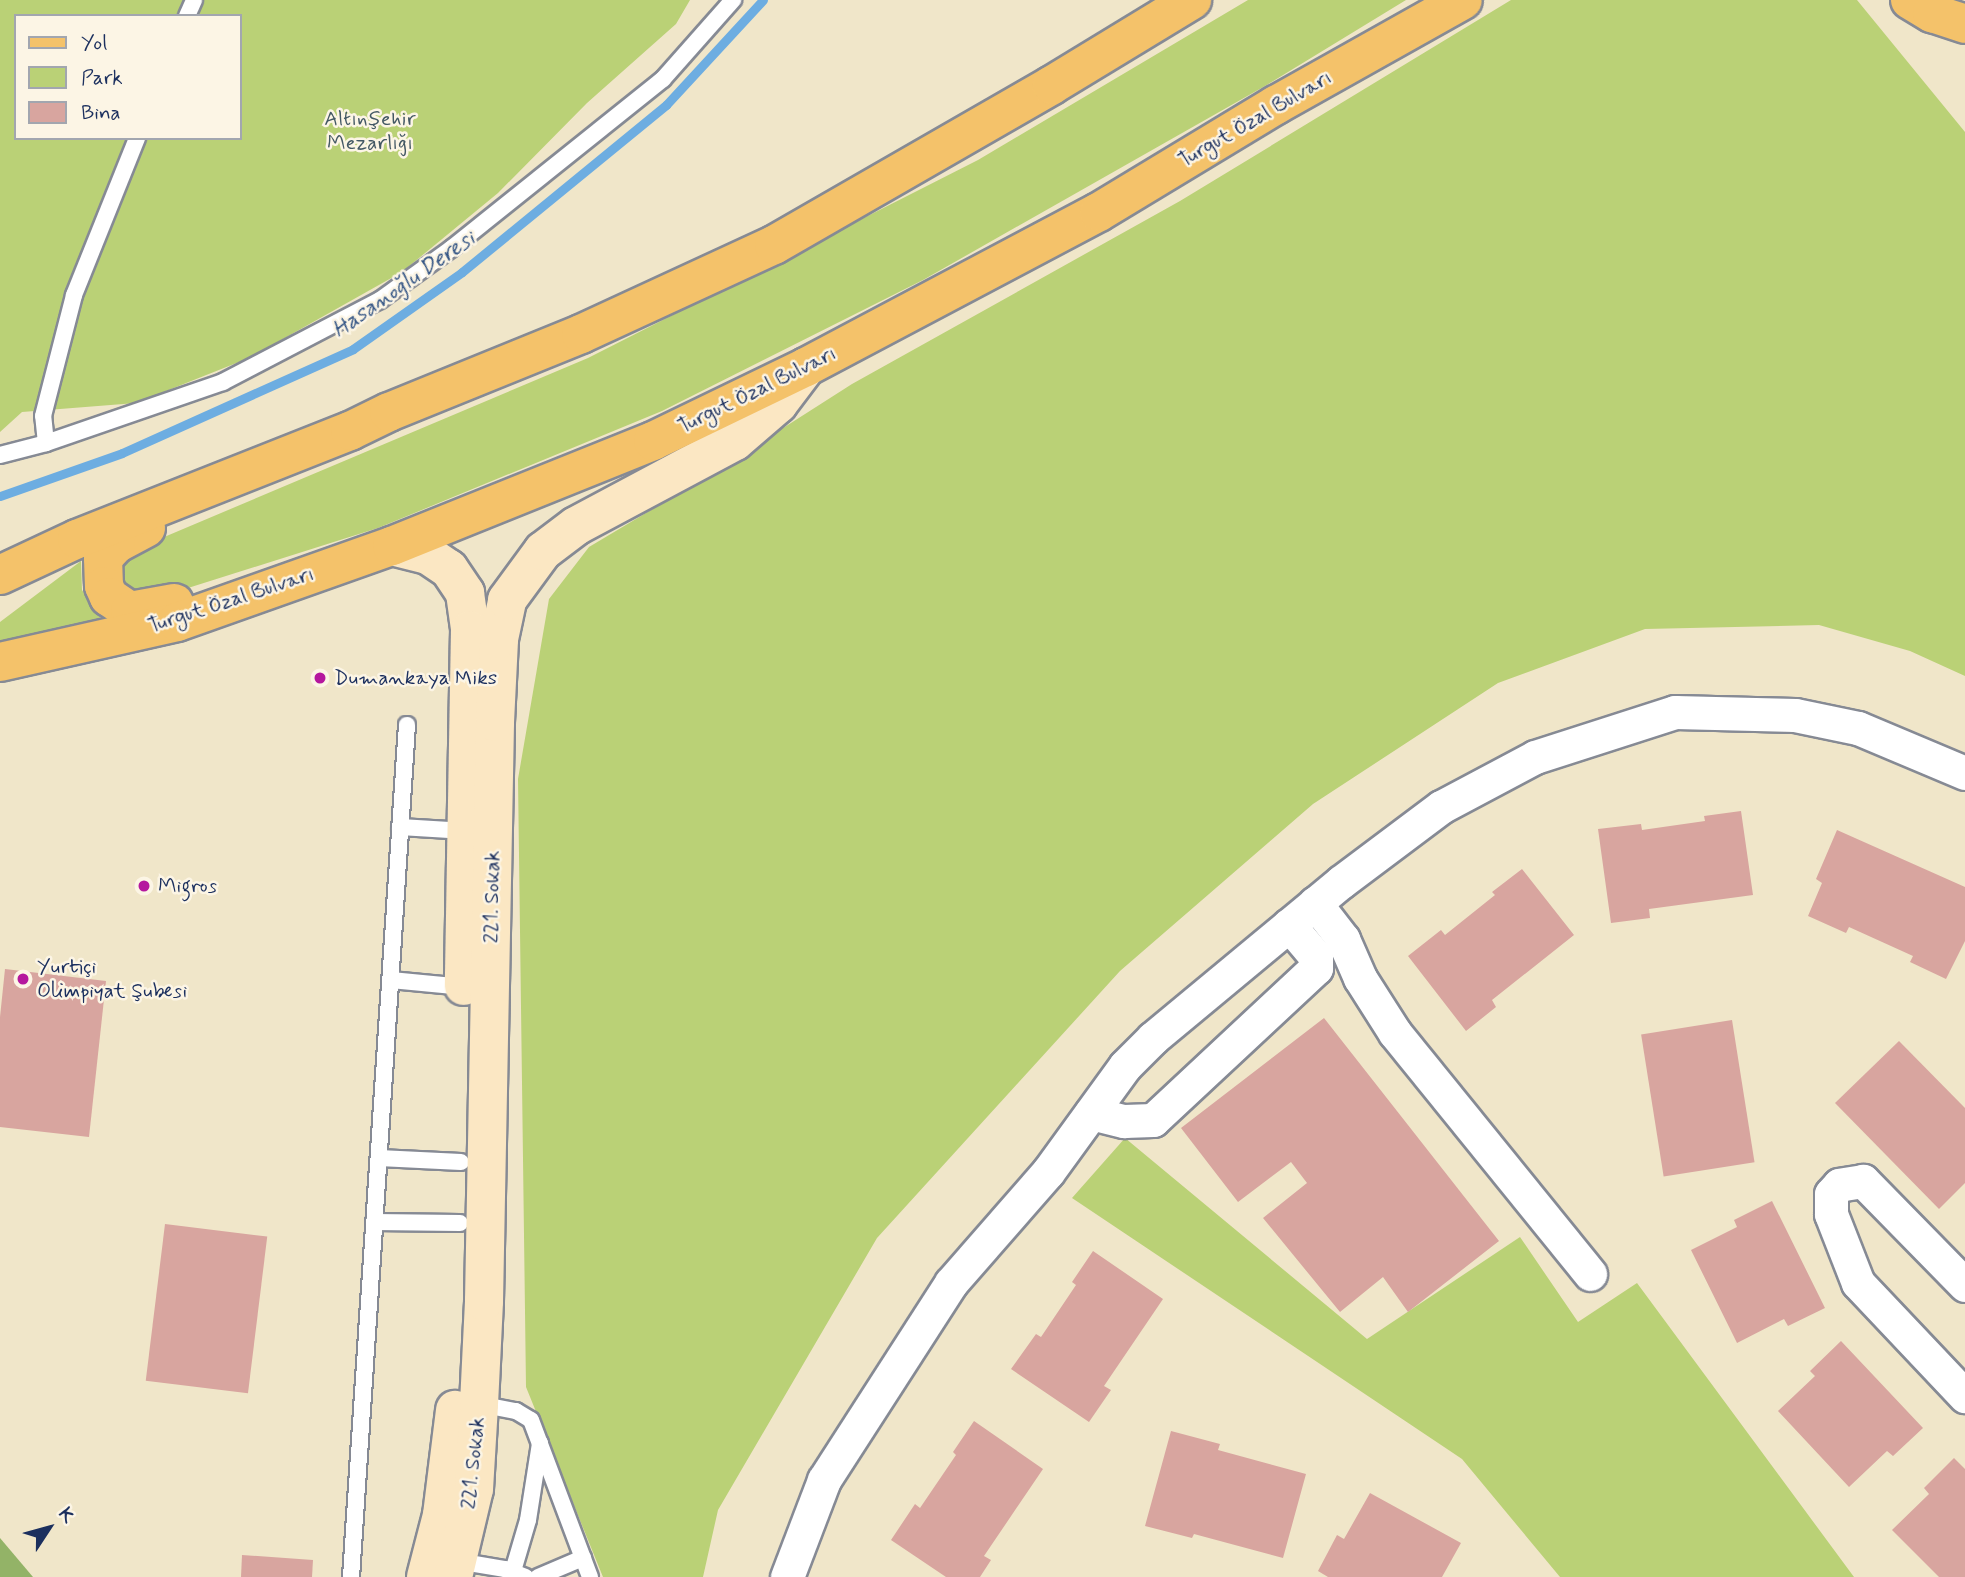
<!DOCTYPE html>
<html>
<head>
<meta charset="utf-8">
<style>
  body { margin:0 }
  #map { position:relative; width:1965px; height:1577px; overflow:hidden; background:#f0e6c9; font-family:Mynerve,sans-serif }
  div>[style] { position:absolute }
  .green>* { inset:0; background:#bad176 }
  .forest>* { inset:0; background:#93b367 }
  .stream>* { height:9px; margin:-4.5px; padding:0 4.5px; transform-origin:4.5px; border-radius:4.5px; background:#6dade1 }
  .building>* { inset:0; background:#d8a59f; transform-origin:0 0 }
  .roads { filter:drop-shadow(2px 0 #868a94) drop-shadow(-2px 0 #868a94) drop-shadow(0 2px #868a94) drop-shadow(0 -2px #868a94) }
  .lane>* { height:16px; margin:-8px; padding:0 8px; transform-origin:8px; border-radius:8px; background:#fff }
  .street>* { height:33px; margin:-16.5px; padding:0 16.5px; transform-origin:16.5px; border-radius:16.5px; background:#fff }
  .secondary>* { height:38px; margin:-19px; padding:0 19px; transform-origin:19px; border-radius:19px; background:#fbe7c3 }
  .primary>* { height:38px; margin:-19px; padding:0 19px; transform-origin:19px; border-radius:19px; background:#f4c26a }
  .dots>* { width:19px; height:19px; translate:-50% -50%; box-sizing:border-box; border:4px solid #fcf5e5; border-radius:50% }
  span { translate:-50% -50%; white-space:nowrap; text-align:center; line-height:1.15; -webkit-text-stroke:5px #fcf5e5; paint-order:stroke }
  .park-label { font-size:21px; color:#435864 }
  .street-label { font-size:21px; color:#1b2f5e }
  .poi-label { font-size:21px; color:#1b2f5e }
  .left { translate:0 -50%; text-align:left }
  .water-label { font-size:23px; color:#345585; font-style:italic }
  .legend { position:absolute; left:14px; top:14px; width:228px; height:126px; box-sizing:border-box; background:#fcf5e5; border:2px solid #a2a6af; margin:0; padding:9px 12px; list-style:none; font-size:21px; color:#1b2f5e }
  .legend li { display:flex; align-items:center; gap:14px; height:35px }
  .legend b { width:35px; border:2px solid #a2a6af }
  .north { position:absolute; left:14px; top:1493px; width:70px; height:70px; -webkit-text-stroke:5px #fcf5e5; paint-order:stroke; rotate:54deg; font-size:19px; font-weight:700; line-height:28px; text-align:center; color:#1b2f5e }
  .north::after { content:''; display:block; margin:auto; width:24px; height:32px; background:#1b2f5e; clip-path:polygon(50% 0,100% 100%,50% 72%,0 100%) }
</style>
</head>
<body>
<div id="map">
  <div class="green">
    <div style="clip-path:polygon(evenodd,0 0,690px 0,676px 24px,587px 103px,498px 193px,402px 272px,249px 358px,136px 403px,22px 412px,0 432px,0 0,16px 16px,240px 16px,240px 138px,16px 138px,16px 16px)"></div>
    <div style="clip-path:polygon(1248px 0,1406px 0,1265px 86px,923px 280px,662px 411px,378px 528px,169px 594px,125px 596px,116px 567px,150px 543px,588px 358px,978px 160px)"></div>
    <div style="clip-path:polygon(1511px 0,1857px 0,1965px 132px,1965px 676px,1910px 651px,1819px 625px,1645px 629px,1498px 683px,1313px 804px,1120px 971px,877px 1238px,718px 1510px,703px 1577px,603px 1577px,526px 1387px,518px 779px,549px 599px,589px 547px,708px 476px,852px 384px,1180px 201px)"></div>
    <div style="clip-path:polygon(81px 561px,82px 590px,101px 619px,0 641px,0 622px)"></div>
    <div style="clip-path:polygon(1125px 1138px,1367px 1339px,1520px 1237px,1578px 1322px,1637px 1283px,1854px 1577px,1560px 1577px,1462px 1459px,1072px 1198px)"></div>
  </div>
  <div class="forest">
    <div style="clip-path:polygon(0 1538px,33px 1577px,0 1577px)"></div>
  </div>
  <div class="stream">
    <div style="left:0;top:496px;width:129px;rotate:-19.4deg"></div>
    <div style="left:122px;top:453px;width:253px;rotate:-24.2deg"></div>
    <div style="left:353px;top:349px;width:133px;rotate:-35.2deg"></div>
    <div style="left:462px;top:272px;width:264px;rotate:-39.3deg"></div>
    <div style="left:666px;top:105px;width:143px;rotate:-47.3deg"></div>
  </div>
  <div class="building">
    <div style="clip-path:polygon(1741px 811px,1753px 895px,1649px 909px,1650px 918px,1611px 923px,1598px 829px,1641px 824px,1642px 830px,1705px 821px,1704px 816px)"></div>
    <div style="clip-path:polygon(1837px 830px,1965px 887px,1965px 941px,1946px 979px,1910px 962px,1913px 956px,1849px 927px,1846px 933px,1808px 916px,1822px 883px,1816px 879px)"></div>
    <div style="clip-path:polygon(1522px 869px,1574px 935px,1492px 1000px,1496px 1007px,1466px 1031px,1408px 956px,1441px 930px,1445px 935px,1495px 895px,1492px 892px)"></div>
    <div style="clip-path:polygon(5px 969px,106px 981px,89px 1137px,0 1127px,0 1017px)"></div>
    <div style="clip-path:polygon(1324px 1018px,1499px 1241px,1408px 1312px,1383px 1277px,1340px 1312px,1263px 1218px,1307px 1183px,1291px 1162px,1238px 1202px,1181px 1128px)"></div>
    <div style="left:1732px;top:1020px;width:144px;height:92px;rotate:81deg"></div>
    <div style="clip-path:polygon(1899px 1041px,1965px 1108px,1965px 1183px,1939px 1209px,1835px 1103px)"></div>
    <div style="clip-path:polygon(1772px 1201px,1825px 1308px,1788px 1326px,1784px 1319px,1737px 1343px,1691px 1250px,1737px 1227px,1734px 1220px)"></div>
    <div style="left:165px;top:1224px;width:103px;height:158px;rotate:7deg"></div>
    <div style="clip-path:polygon(1093px 1251px,1163px 1299px,1104px 1386px,1111px 1390px,1089px 1422px,1011px 1369px,1036px 1334px,1041px 1337px,1076px 1285px,1072px 1282px)"></div>
    <div style="clip-path:polygon(1841px 1341px,1923px 1428px,1893px 1456px,1887px 1451px,1849px 1487px,1778px 1411px,1815px 1376px,1810px 1371px)"></div>
    <div style="clip-path:polygon(974px 1421px,1043px 1469px,984px 1556px,991px 1560px,980px 1577px,946px 1577px,891px 1540px,915px 1504px,920px 1508px,956px 1455px,953px 1452px)"></div>
    <div style="clip-path:polygon(1171px 1431px,1220px 1444px,1218px 1450px,1306px 1474px,1283px 1558px,1194px 1534px,1192px 1538px,1145px 1526px)"></div>
    <div style="clip-path:polygon(1954px 1458px,1965px 1469px,1965px 1577px,1939px 1577px,1892px 1530px,1929px 1494px,1924px 1488px)"></div>
    <div style="clip-path:polygon(1370px 1493px,1461px 1543px,1442px 1577px,1328px 1577px,1318px 1571px,1337px 1535px,1344px 1539px)"></div>
    <div style="clip-path:polygon(242px 1555px,313px 1560px,312px 1577px,241px 1577px)"></div>
  </div>
  <div class="roads">
    <div class="lane">
      <div style="left:187px;top:16px;width:17px;rotate:-66deg"></div>
      <div style="left:46px;top:443px;width:27px;rotate:-96deg"></div>
      <div style="left:43px;top:416px;width:125px;rotate:-75.6deg"></div>
      <div style="left:74px;top:295px;width:169px;rotate:-68.1deg"></div>
      <div style="left:0;top:455px;width:48px;rotate:-14.6deg"></div>
      <div style="left:46px;top:443px;width:187px;rotate:-19deg"></div>
      <div style="left:223px;top:382px;width:177px;rotate:-27.6deg"></div>
      <div style="left:380px;top:300px;width:89px;rotate:-35.8deg"></div>
      <div style="left:452px;top:248px;width:270px;rotate:-38.7deg"></div>
      <div style="left:663px;top:79px;width:106px;rotate:-48.5deg"></div>
      <div style="left:400px;top:827px;width:66px;rotate:3.5deg"></div>
      <div style="left:391px;top:980px;width:73px;rotate:5.5deg"></div>
      <div style="left:379px;top:1158px;width:82px;rotate:2.8deg"></div>
      <div style="left:374px;top:1222px;width:86px;rotate:0.7deg"></div>
      <div style="left:479px;top:1404px;width:38px;rotate:11deg"></div>
      <div style="left:516px;top:1411px;width:17px;rotate:31deg"></div>
      <div style="left:531px;top:1420px;width:168px;rotate:69.4deg"></div>
      <div style="left:457px;top:1561px;width:49px;rotate:9.5deg"></div>
      <div style="left:505px;top:1569px;width:22px;rotate:21deg"></div>
      <div style="left:513px;top:1571px;width:53px;rotate:-73.6deg"></div>
      <div style="left:528px;top:1520px;width:78px;rotate:-81.1deg"></div>
      <div style="left:351px;top:1577px;width:854px;rotate:-86.24deg"></div>
      <div style="left:538px;top:1577px;width:49px;rotate:-22.9deg"></div>
    </div>
    <div class="street">
      <div style="left:1315px;top:903px;width:46px;rotate:52.1deg"></div>
      <div style="left:1343px;top:939px;width:43px;rotate:66.4deg"></div>
      <div style="left:1360px;top:978px;width:65px;rotate:57.5deg"></div>
      <div style="left:1395px;top:1033px;width:310px;rotate:51deg"></div>
      <div style="left:1091px;top:1113px;width:34px;rotate:14deg"></div>
      <div style="left:1124px;top:1121px;width:29px;rotate:-2deg"></div>
      <div style="left:1153px;top:1120px;width:223px;rotate:-43deg"></div>
      <div style="left:1316px;top:968px;width:11px;rotate:-90deg"></div>
      <div style="left:1316px;top:957px;width:42px;rotate:-130.2deg"></div>
      <div style="left:1965px;top:1285px;width:146px;rotate:-134.4deg"></div>
      <div style="left:1863px;top:1181px;width:24px;rotate:171deg"></div>
      <div style="left:1839px;top:1185px;width:12px;rotate:132deg"></div>
      <div style="left:1831px;top:1194px;width:20px;rotate:90deg"></div>
      <div style="left:1831px;top:1214px;width:74px;rotate:68.6deg"></div>
      <div style="left:1858px;top:1283px;width:156px;rotate:46.6deg"></div>
      <div style="left:787px;top:1577px;width:104px;rotate:-69.1deg"></div>
      <div style="left:824px;top:1480px;width:234px;rotate:-57.2deg"></div>
      <div style="left:951px;top:1283px;width:147px;rotate:-48.9deg"></div>
      <div style="left:1048px;top:1172px;width:131px;rotate:-54deg"></div>
      <div style="left:1125px;top:1066px;width:40px;rotate:-45deg"></div>
      <div style="left:1153px;top:1038px;width:244px;rotate:-39.7deg"></div>
      <div style="left:1341px;top:882px;width:125px;rotate:-36.9deg"></div>
      <div style="left:1441px;top:807px;width:106px;rotate:-28deg"></div>
      <div style="left:1535px;top:757px;width:147px;rotate:-17.8deg"></div>
      <div style="left:1675px;top:712px;width:120px;rotate:1.4deg"></div>
      <div style="left:1795px;top:715px;width:64px;rotate:11.7deg"></div>
      <div style="left:1858px;top:728px;width:116px;rotate:22.8deg"></div>
    </div>
    <div class="secondary">
      <div style="left:392px;top:546px;width:37px;rotate:14deg"></div>
      <div style="left:428px;top:555px;width:25px;rotate:34deg"></div>
      <div style="left:449px;top:569px;width:29px;rotate:56deg"></div>
      <div style="left:465px;top:593px;width:37px;rotate:82deg"></div>
      <div style="left:470px;top:630px;width:356px;rotate:91deg"></div>
      <div style="left:426px;top:1577px;width:64px;rotate:-75.5deg"></div>
      <div style="left:442px;top:1515px;width:106px;rotate:-82.9deg"></div>
      <div style="left:453px;top:1577px;width:90px;rotate:-76.6deg"></div>
      <div style="left:474px;top:1489px;width:85px;rotate:-86.6deg"></div>
      <div style="left:479px;top:1404px;width:103px;rotate:-87.2deg"></div>
      <div style="left:484px;top:1301px;width:579px;rotate:-88.91deg"></div>
      <div style="left:495px;top:722px;width:83px;rotate:-87.2deg"></div>
      <div style="left:499px;top:639px;width:40px;rotate:-78deg"></div>
      <div style="left:507px;top:600px;width:61px;rotate:-53.7deg"></div>
      <div style="left:543px;top:551px;width:41px;rotate:-37.1deg"></div>
      <div style="left:576px;top:526px;width:180px;rotate:-28.1deg"></div>
      <div style="left:735px;top:441px;width:57px;rotate:-40.7deg"></div>
      <div style="left:778px;top:404px;width:46px;rotate:-52.9deg"></div>
    </div>
    <div class="primary">
      <div style="left:1910px;top:0;width:26px;rotate:31deg"></div>
      <div style="left:1932px;top:13px;width:35px;rotate:18deg"></div>
      <div style="left:146px;top:528px;width:34px;rotate:152deg"></div>
      <div style="left:116px;top:544px;width:19px;rotate:133deg"></div>
      <div style="left:103px;top:558px;width:28px;rotate:88deg"></div>
      <div style="left:104px;top:586px;width:12px;rotate:66deg"></div>
      <div style="left:109px;top:597px;width:25px;rotate:34deg"></div>
      <div style="left:130px;top:611px;width:45px;rotate:-10.3deg"></div>
      <div style="left:0;top:575px;width:85px;rotate:-25.1deg"></div>
      <div style="left:77px;top:539px;width:294px;rotate:-21.6deg"></div>
      <div style="left:350px;top:431px;width:43px;rotate:-26deg"></div>
      <div style="left:389px;top:412px;width:207px;rotate:-22.1deg"></div>
      <div style="left:581px;top:334px;width:213px;rotate:-24.8deg"></div>
      <div style="left:774px;top:245px;width:321px;rotate:-29.9deg"></div>
      <div style="left:1052px;top:85px;width:164px;rotate:-31.3deg"></div>
      <div style="left:0;top:662px;width:181px;rotate:-12.7deg"></div>
      <div style="left:177px;top:622px;width:228px;rotate:-19.5deg"></div>
      <div style="left:392px;top:546px;width:281px;rotate:-21.9deg"></div>
      <div style="left:653px;top:441px;width:170px;rotate:-25.8deg"></div>
      <div style="left:806px;top:367px;width:331px;rotate:-27.9deg"></div>
      <div style="left:1099px;top:212px;width:207px;rotate:-31.2deg"></div>
      <div style="left:1276px;top:105px;width:214px;rotate:-29.3deg"></div>
    </div>
  </div>
  <div class="dots">
    <div style="left:320px;top:678px;background:#b5179e"></div>
    <div style="left:144px;top:886px;background:#b5179e"></div>
    <div style="left:23px;top:979px;background:#b5179e"></div>
  </div>
  <div class="park-label">
    <span style="left:370px;top:131px">Altınşehir<br>Mezarlığı</span>
  </div>
  <div class="street-label">
    <span style="left:1255px;top:119px;rotate:-30deg">Turgut Özal Bulvarı</span>
    <span style="left:757px;top:390px;rotate:-26deg">Turgut Özal Bulvarı</span>
    <span style="left:231px;top:600px;rotate:-18deg">Turgut Özal Bulvarı</span>
    <span style="left:492px;top:897px;rotate:-89deg">221. Sokak</span>
    <span style="left:473px;top:1463px;rotate:-84deg">221. Sokak</span>
  </div>
  <div class="poi-label">
    <span class="left" style="left:334px;top:678px">Dumankaya Miks</span>
    <span class="left" style="left:158px;top:886px">Migros</span>
    <span class="left" style="left:37px;top:979px">Yurtiçi<br>Olimpiyat Şubesi</span>
  </div>
  <div class="water-label">
    <span style="left:404px;top:285px;rotate:-35deg">Hasanoğlu Deresi</span>
  </div>
  <ul class="legend">
  <li><b style="height:9px;background:#f4c26a"></b>Yol</li>
  <li><b style="height:19px;background:#bad176"></b>Park</li>
  <li><b style="height:19px;background:#d8a59f"></b>Bina</li>
  </ul>
  <div class="north">K</div>
</div>
</body>
</html>
